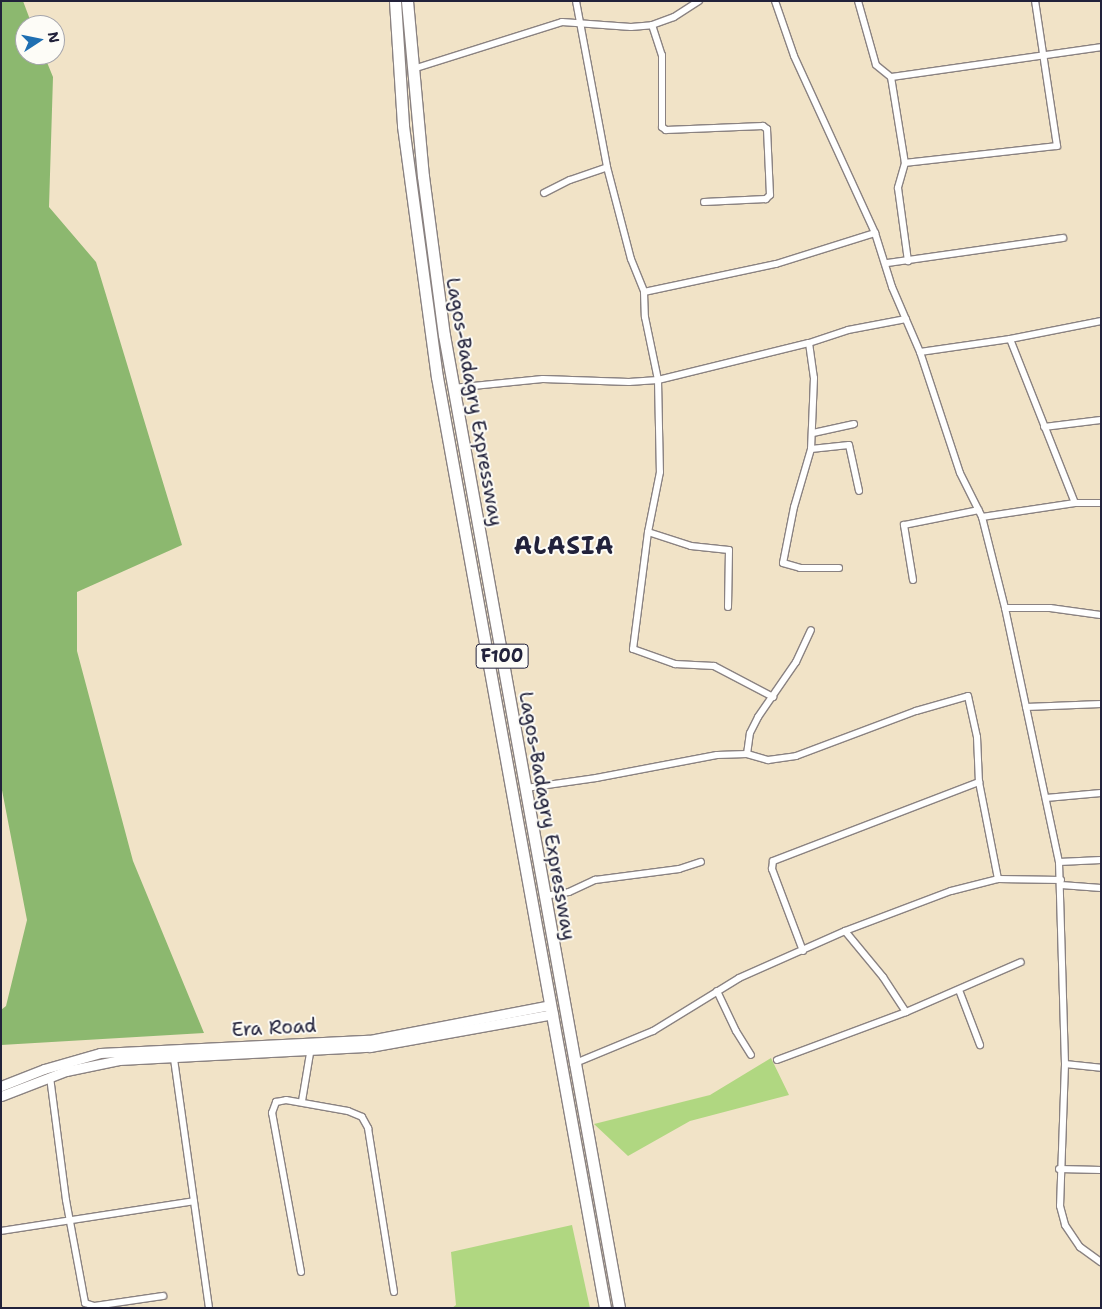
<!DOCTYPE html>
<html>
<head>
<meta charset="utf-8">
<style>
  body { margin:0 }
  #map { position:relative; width:1102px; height:1309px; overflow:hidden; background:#f1e3c7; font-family:"Shantell Sans",sans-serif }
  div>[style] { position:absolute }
  .green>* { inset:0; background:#b0d781 }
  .forest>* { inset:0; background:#8cb86f }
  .roads { filter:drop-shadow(1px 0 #8a8281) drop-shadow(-1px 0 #8a8281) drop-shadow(0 1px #8a8281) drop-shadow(0 -1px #8a8281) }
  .street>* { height:6px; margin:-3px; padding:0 3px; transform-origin:3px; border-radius:3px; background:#fff }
  .secondary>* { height:9px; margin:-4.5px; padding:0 4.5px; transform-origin:4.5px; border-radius:4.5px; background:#fff }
  .highway>* { height:11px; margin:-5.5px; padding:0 5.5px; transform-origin:5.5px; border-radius:5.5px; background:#fff }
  span { translate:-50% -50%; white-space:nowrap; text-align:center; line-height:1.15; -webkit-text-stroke:4px #fdfcf7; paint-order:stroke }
  .shield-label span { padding:1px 4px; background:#fdfcf7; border:1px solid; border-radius:4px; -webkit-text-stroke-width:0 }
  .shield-label { font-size:18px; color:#22223b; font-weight:700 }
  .street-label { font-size:19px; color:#22223b }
  .district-label { font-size:24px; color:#22223b; font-weight:700; letter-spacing:1px }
  .frame { position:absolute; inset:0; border:2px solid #22223b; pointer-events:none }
  .north { position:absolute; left:15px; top:15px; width:50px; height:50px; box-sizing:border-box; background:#fdfcf7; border:1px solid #a5a5ac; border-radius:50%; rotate:79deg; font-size:14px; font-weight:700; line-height:20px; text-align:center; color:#22223b }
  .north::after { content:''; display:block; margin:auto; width:18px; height:22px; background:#1f6fb2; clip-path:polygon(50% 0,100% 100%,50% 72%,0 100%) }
</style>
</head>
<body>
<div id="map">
  <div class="green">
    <div style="clip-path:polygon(771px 1058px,789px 1095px,690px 1121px,628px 1156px,594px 1124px,710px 1095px)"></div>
    <div style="clip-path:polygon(572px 1225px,590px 1308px,452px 1308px,456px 1305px,451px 1252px)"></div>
  </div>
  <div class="forest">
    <div style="clip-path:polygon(1px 1px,23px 1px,32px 25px,25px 25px,25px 55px,44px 55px,53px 77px,49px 207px,96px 262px,182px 545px,77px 592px,77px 651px,133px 861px,204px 1033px,1px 1045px,1px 1010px,6px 1006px,27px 920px,1px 785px)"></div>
  </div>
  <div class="roads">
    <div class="street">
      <div style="left:576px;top:1px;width:169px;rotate:79.4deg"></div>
      <div style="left:607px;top:167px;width:95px;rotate:75.4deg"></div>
      <div style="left:631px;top:259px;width:35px;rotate:68deg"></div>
      <div style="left:644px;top:292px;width:25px;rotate:88deg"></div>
      <div style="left:645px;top:317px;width:64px;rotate:78.3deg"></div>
      <div style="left:658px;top:380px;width:92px;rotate:88.8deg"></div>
      <div style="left:660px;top:472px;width:61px;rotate:101.3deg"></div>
      <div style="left:648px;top:532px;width:118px;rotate:97.3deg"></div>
      <div style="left:633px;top:649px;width:45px;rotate:19.7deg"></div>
      <div style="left:675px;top:664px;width:39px;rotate:3deg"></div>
      <div style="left:714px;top:666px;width:67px;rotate:27.7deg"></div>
      <div style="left:775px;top:1px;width:58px;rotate:70.9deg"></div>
      <div style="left:794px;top:56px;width:195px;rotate:65.4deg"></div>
      <div style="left:875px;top:233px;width:57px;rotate:72.5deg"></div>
      <div style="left:892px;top:287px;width:71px;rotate:66.7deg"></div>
      <div style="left:920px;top:352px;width:127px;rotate:71.7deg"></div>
      <div style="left:960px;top:473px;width:49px;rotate:63.4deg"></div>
      <div style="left:982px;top:517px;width:94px;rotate:75.8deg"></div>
      <div style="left:1005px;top:608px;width:260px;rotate:78deg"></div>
      <div style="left:1059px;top:862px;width:202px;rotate:88.3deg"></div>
      <div style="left:1065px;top:1064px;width:142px;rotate:92deg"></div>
      <div style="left:1060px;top:1206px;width:20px;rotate:75deg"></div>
      <div style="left:1065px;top:1225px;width:27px;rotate:56deg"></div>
      <div style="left:1080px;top:1247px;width:26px;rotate:36deg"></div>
      <div style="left:858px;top:1px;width:66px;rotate:74.3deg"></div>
      <div style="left:876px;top:65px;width:19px;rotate:39deg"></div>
      <div style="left:891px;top:77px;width:87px;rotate:80.8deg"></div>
      <div style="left:905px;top:163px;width:26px;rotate:106deg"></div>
      <div style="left:898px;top:188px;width:74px;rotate:82.2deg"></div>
      <div style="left:652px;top:25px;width:32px;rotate:72deg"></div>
      <div style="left:662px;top:55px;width:72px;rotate:90deg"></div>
      <div style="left:662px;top:127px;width:5px;rotate:37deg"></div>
      <div style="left:666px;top:130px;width:97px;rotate:-2.4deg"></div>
      <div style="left:763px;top:126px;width:5px;rotate:37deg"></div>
      <div style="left:767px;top:129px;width:66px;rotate:87.4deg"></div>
      <div style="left:770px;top:195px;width:6px;rotate:135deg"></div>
      <div style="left:766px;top:199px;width:62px;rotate:177.2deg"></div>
      <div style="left:413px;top:69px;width:156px;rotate:-17.5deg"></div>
      <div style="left:562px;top:22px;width:69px;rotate:4.1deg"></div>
      <div style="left:631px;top:27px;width:21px;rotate:-5deg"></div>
      <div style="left:652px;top:25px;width:23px;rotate:-20deg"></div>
      <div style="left:674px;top:17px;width:30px;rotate:-33deg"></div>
      <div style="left:891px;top:77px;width:212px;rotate:-8.1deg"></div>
      <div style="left:905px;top:163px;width:153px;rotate:-6.4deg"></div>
      <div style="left:1057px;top:146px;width:147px;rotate:-98.6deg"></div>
      <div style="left:544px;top:193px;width:29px;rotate:-27deg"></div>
      <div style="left:570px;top:180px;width:39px;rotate:-19deg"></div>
      <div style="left:887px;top:263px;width:178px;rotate:-8.1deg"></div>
      <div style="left:644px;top:292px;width:135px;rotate:-12deg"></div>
      <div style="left:776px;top:264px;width:104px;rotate:-17.4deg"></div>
      <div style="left:1010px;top:339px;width:176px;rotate:68.4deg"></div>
      <div style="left:809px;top:343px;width:35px;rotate:82deg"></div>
      <div style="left:814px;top:378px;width:71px;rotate:92.4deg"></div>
      <div style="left:811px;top:449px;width:60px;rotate:106.3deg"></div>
      <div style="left:794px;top:507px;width:57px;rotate:101.1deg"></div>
      <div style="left:783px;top:563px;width:18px;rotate:16deg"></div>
      <div style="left:800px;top:568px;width:39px"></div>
      <div style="left:920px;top:352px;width:91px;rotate:-8.2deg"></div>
      <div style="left:1010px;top:339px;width:93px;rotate:-11.2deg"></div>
      <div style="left:453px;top:388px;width:90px;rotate:-5.7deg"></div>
      <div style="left:543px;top:379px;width:86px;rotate:2deg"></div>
      <div style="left:629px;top:382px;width:29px;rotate:-4deg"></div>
      <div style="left:658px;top:380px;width:155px;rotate:-13.8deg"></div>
      <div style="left:809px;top:343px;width:41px;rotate:-18.4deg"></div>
      <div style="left:848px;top:330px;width:59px;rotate:-10.7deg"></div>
      <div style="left:1044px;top:427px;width:57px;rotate:-7deg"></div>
      <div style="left:813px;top:433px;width:42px;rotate:-12.4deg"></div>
      <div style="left:811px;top:449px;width:38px;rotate:-6deg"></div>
      <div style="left:849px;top:445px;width:47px;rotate:77.7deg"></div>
      <div style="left:982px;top:517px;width:94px;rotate:-8.6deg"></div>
      <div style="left:1075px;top:503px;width:26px"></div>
      <div style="left:648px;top:532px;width:45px;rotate:18deg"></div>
      <div style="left:691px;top:546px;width:38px;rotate:6deg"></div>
      <div style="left:729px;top:550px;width:57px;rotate:91deg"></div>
      <div style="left:913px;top:580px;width:56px;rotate:-99.3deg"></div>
      <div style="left:904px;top:525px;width:76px;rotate:-11.3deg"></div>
      <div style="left:1005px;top:608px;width:45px"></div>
      <div style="left:1050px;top:608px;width:51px;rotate:7.8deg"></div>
      <div style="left:1026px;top:707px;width:75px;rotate:-2.3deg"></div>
      <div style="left:747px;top:754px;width:21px;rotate:-82deg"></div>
      <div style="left:750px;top:733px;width:18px;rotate:-63deg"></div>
      <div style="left:758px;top:717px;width:67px;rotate:-55.4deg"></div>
      <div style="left:796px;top:662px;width:35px;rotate:-65deg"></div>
      <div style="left:526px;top:788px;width:71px;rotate:-8.1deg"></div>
      <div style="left:596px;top:778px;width:123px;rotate:-10.8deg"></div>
      <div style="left:717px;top:755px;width:30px;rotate:-2deg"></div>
      <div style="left:747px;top:754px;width:22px;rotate:16deg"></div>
      <div style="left:768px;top:760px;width:28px;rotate:-8deg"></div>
      <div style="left:796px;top:756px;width:128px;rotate:-20.6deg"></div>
      <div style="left:916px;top:711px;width:54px;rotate:-16.1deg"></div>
      <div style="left:968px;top:696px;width:42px;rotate:77.6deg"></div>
      <div style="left:977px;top:737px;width:45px;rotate:87.5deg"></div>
      <div style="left:979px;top:782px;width:99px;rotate:78.9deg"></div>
      <div style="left:1046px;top:798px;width:55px;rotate:-5.2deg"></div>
      <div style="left:1059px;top:862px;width:42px;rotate:-2.7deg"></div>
      <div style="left:1061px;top:885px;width:40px;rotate:4.3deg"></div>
      <div style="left:544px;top:896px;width:25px;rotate:-9deg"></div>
      <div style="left:569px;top:892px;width:29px;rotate:-25deg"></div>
      <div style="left:595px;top:880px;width:85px;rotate:-7.5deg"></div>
      <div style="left:679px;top:869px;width:23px;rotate:-18deg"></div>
      <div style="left:845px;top:931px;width:60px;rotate:50.4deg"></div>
      <div style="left:883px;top:977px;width:42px;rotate:56.7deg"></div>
      <div style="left:803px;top:951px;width:88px;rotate:-110.7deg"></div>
      <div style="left:772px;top:869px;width:8px;rotate:-83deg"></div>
      <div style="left:773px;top:861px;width:221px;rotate:-21deg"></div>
      <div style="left:959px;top:990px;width:59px;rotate:69.1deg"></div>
      <div style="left:717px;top:991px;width:44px;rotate:64.6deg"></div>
      <div style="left:736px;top:1031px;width:28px;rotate:58deg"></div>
      <div style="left:174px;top:1059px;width:251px;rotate:82deg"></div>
      <div style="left:777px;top:1060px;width:138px;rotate:-20.4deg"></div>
      <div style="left:906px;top:1012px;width:125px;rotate:-23.5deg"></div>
      <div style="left:573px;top:1064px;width:87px;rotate:-22.4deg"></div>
      <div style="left:653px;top:1031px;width:101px;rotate:-31.6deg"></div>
      <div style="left:739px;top:978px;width:116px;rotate:-23.9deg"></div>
      <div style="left:845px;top:931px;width:113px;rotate:-20.7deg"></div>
      <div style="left:951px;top:891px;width:49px;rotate:-14.3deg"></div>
      <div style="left:998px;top:879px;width:63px;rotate:0.9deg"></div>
      <div style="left:1065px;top:1064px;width:36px;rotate:6deg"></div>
      <div style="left:50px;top:1077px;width:124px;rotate:82.6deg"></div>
      <div style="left:66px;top:1200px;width:105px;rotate:79.5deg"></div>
      <div style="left:85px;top:1303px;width:9px;rotate:18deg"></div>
      <div style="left:94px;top:1306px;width:70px;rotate:-8.2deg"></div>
      <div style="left:302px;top:1101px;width:49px;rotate:-80.5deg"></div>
      <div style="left:1059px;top:1169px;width:42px;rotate:1.4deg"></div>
      <div style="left:1px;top:1231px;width:195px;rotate:-8.8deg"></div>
      <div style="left:301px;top:1272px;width:162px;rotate:-100.3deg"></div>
      <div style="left:272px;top:1113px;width:12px;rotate:-70deg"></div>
      <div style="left:276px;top:1102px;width:10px;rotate:-11deg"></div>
      <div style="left:286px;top:1100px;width:63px;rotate:10.1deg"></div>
      <div style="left:348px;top:1111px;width:15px;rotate:23deg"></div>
      <div style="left:362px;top:1117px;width:13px;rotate:61deg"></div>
      <div style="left:368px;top:1128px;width:166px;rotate:81deg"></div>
    </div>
    <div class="secondary">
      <div style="left:1px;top:1086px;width:46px;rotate:-21.6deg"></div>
      <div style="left:44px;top:1069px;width:58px;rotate:-15.9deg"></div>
      <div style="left:100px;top:1053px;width:269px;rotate:-2.8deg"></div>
      <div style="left:369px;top:1040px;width:185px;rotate:-10.9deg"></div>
      <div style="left:1px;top:1096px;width:70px;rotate:-21deg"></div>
      <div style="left:66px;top:1071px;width:54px;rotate:-11.7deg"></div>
      <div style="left:119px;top:1060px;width:251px;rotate:-3deg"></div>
      <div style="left:370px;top:1047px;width:186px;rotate:-10.2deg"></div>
    </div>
    <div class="highway">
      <div style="left:395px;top:1px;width:125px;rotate:86.3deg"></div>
      <div style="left:403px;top:126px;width:253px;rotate:82.3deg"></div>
      <div style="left:437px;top:377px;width:946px;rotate:79.77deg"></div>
      <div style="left:407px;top:1px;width:176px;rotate:84.8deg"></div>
      <div style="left:423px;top:176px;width:160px;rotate:82.5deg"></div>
      <div style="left:444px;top:335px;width:989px;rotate:79.8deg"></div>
    </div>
  </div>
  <div class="shield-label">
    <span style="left:502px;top:656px">F100</span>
  </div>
  <div class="street-label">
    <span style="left:474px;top:402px;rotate:80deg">Lagos-Badagry Expressway</span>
    <span style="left:547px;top:816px;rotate:80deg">Lagos-Badagry Expressway</span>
    <span style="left:274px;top:1028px;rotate:-3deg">Era Road</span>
  </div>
  <div class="district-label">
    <span style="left:564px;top:547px">ALASIA</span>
  </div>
  <div class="frame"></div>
  <div class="north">N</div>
</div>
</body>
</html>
